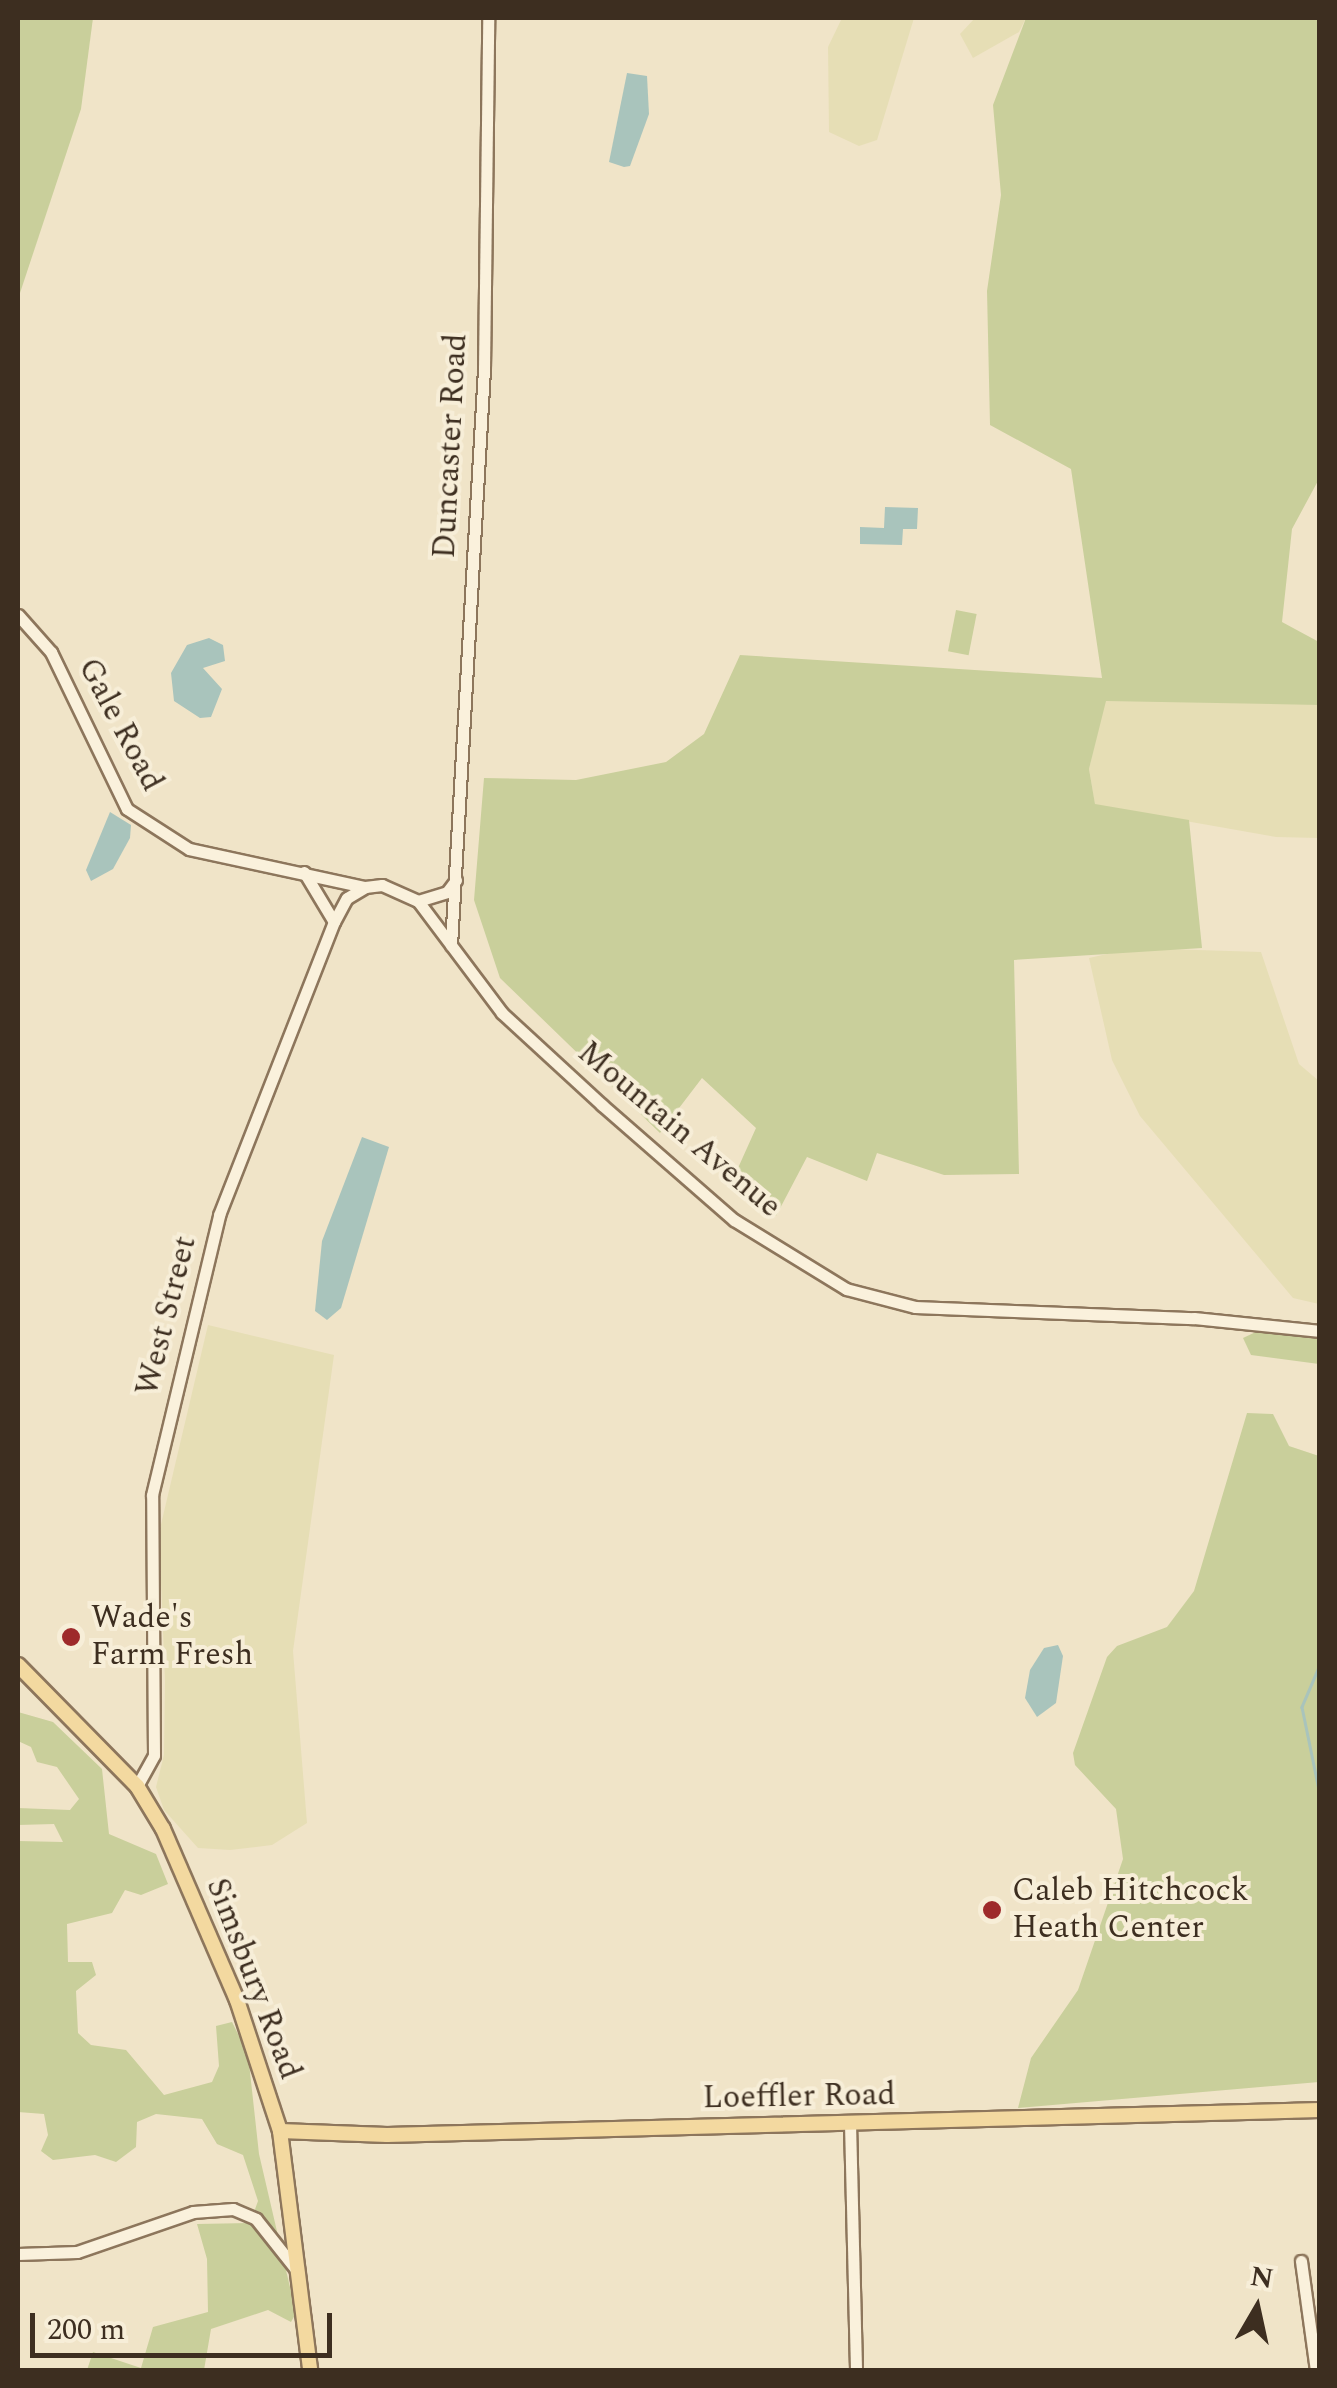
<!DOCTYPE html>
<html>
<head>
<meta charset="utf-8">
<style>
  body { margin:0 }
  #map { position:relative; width:1337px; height:2388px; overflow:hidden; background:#f0e4c8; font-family:Spectral,serif }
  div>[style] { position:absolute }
  .farmland>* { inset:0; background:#e6deb5 }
  .green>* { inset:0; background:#c9cf9b; transform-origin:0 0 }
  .water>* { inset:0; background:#a9c4bc }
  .stream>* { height:2.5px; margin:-1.25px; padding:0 1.25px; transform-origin:1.25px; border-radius:1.25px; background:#a9c4bc }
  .roads { filter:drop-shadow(2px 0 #8d765c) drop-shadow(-2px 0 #8d765c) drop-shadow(0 2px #8d765c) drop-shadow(0 -2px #8d765c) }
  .minor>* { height:11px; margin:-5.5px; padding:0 5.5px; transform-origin:5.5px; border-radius:5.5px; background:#faf1dc }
  .major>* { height:14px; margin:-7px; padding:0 7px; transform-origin:7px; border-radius:7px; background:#f3d9a0 }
  .dots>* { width:28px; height:28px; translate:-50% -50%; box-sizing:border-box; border:5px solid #f7eed8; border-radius:50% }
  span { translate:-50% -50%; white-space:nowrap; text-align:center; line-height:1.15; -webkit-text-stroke:8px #f7eed8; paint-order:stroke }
  .street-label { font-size:32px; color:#3d2e20 }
  .poi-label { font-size:32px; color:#3d2e20 }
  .left { translate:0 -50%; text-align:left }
  .frame { position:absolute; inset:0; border:20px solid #3d2e20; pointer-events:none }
  .north { position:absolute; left:1207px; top:2258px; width:100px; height:100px; -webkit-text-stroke:8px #f7eed8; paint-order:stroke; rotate:9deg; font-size:28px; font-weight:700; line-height:40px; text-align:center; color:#3d2e20 }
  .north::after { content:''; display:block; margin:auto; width:35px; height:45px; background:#3d2e20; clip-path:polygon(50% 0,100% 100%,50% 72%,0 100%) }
  .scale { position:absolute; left:30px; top:2313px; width:302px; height:45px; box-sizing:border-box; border:5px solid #3d2e20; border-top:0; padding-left:12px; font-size:30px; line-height:35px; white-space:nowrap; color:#3d2e20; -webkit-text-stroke:8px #f7eed8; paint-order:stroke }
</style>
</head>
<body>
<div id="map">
  <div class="farmland">
    <div style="clip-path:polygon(842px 18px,914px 18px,877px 140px,859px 146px,829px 132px,828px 47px)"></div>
    <div style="clip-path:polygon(975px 18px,1026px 18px,1019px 32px,973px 58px,960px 34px)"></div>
    <div style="clip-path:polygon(1262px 700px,1319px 705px,1319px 838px,1276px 837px,1095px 805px,1089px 769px,1105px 701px)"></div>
    <div style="clip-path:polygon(1134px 948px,1261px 952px,1299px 1064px,1319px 1081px,1319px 1304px,1293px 1298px,1140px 1116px,1112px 1060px,1089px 958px)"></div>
    <div style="clip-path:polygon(208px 1325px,334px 1355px,293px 1651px,307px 1823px,272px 1845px,230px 1850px,198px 1848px,164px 1810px,156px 1787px,164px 1755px,165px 1681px,159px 1533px)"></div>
  </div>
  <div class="green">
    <div style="clip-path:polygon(18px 18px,93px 18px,81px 109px,18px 299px)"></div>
    <div style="clip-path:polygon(1026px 18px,1319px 18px,1319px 479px,1292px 529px,1282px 622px,1319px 642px,1319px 705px,1106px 701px,1089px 769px,1095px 804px,1189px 820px,1202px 948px,1014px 960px,1019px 1174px,944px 1175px,877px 1153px,867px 1181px,807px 1157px,776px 1216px,729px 1188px,756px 1128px,702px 1078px,660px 1133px,500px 978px,474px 900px,484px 778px,576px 780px,666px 762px,704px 734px,740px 655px,1102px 678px,1071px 469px,990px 425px,987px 291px,1001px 195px,993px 105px)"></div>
    <div style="left:956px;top:610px;width:21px;height:42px;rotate:11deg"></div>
    <div style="clip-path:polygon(1260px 1330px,1319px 1339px,1319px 1364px,1251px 1355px,1243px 1338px)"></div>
    <div style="clip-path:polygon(1247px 1413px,1273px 1414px,1289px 1446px,1319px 1456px,1319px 2082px,1018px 2108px,1031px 2058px,1078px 1990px,1123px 1859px,1116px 1809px,1075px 1765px,1073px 1753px,1107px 1657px,1117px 1646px,1167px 1627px,1194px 1591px)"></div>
    <div style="clip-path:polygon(18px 1712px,53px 1722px,102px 1769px,109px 1834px,156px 1854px,168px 1884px,141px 1895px,125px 1890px,112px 1913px,67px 1924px,68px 1962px,92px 1962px,96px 1975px,76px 1991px,78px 2033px,91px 2045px,126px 2050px,164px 2095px,212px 2082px,219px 2066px,216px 2026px,232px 2022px,248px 2054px,259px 2154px,296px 2313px,291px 2322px,268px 2310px,211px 2329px,204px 2370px,87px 2370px,93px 2352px,141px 2368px,153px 2327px,208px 2312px,207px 2259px,197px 2224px,250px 2223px,258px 2201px,243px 2155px,217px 2144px,202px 2119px,156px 2114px,137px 2122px,136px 2147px,116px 2162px,95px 2155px,53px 2160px,41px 2151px,48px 2135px,44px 2114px,18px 2112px,18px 1841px,63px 1842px,54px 1824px,18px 1825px,18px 1808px,70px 1810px,79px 1799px,57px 1767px,37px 1762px,31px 1747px,18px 1741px)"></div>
  </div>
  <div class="water">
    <div style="clip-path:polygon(627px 73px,647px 76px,649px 114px,630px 166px,624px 167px,609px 162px)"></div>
    <div style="clip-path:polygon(885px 507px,918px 508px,917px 529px,903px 529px,902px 545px,860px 544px,860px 527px,884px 528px)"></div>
    <div style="clip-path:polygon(209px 638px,223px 645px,225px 661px,203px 668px,222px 689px,211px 717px,200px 718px,174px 701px,171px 673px,187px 645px)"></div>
    <div style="clip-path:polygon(110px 812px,131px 825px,130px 838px,113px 869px,91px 881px,86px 870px)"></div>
    <div style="clip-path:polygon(362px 1137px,389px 1147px,341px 1308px,327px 1320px,315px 1311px,322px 1241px)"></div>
    <div style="clip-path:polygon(1058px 1645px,1063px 1656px,1056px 1703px,1037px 1717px,1025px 1698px,1030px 1670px,1044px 1648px)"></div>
  </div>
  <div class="stream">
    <div style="left:1320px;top:1665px;width:46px;rotate:113.2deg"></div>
    <div style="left:1302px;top:1707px;width:90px;rotate:78.4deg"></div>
  </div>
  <div class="roads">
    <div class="minor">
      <div style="left:18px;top:615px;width:50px;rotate:48.3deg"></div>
      <div style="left:51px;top:652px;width:174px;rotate:64.2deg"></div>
      <div style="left:127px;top:809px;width:74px;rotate:32.8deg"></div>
      <div style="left:189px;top:849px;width:180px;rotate:12.2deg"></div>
      <div style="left:304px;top:872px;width:58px;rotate:59deg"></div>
      <div style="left:418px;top:901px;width:30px;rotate:-17deg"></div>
      <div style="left:447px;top:892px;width:15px;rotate:-53deg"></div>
      <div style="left:451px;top:945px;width:577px;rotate:-86.72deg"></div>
      <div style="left:484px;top:369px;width:351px;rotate:-89.3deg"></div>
      <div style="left:137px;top:1786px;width:35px;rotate:-61deg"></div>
      <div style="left:154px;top:1755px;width:260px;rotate:-90.4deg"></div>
      <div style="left:152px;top:1495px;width:288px;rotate:-76.5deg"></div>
      <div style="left:219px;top:1215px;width:315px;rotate:-68.6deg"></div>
      <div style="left:334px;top:922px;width:27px;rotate:-62deg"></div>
      <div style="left:347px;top:898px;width:21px;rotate:-31deg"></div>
      <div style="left:365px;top:887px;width:17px;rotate:-7deg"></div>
      <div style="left:382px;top:885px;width:39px;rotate:24deg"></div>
      <div style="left:418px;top:901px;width:140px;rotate:53.1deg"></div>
      <div style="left:502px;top:1013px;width:136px;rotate:42.6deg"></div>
      <div style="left:602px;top:1105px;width:175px;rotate:41.1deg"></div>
      <div style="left:734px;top:1220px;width:132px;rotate:31.6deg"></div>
      <div style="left:846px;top:1289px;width:71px;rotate:14.6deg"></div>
      <div style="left:915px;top:1307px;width:279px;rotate:2.3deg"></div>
      <div style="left:1194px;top:1318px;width:127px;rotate:5.9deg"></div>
      <div style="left:850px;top:2123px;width:247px;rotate:88.6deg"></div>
      <div style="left:18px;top:2254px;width:59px;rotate:-1.9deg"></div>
      <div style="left:77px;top:2252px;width:123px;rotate:-19deg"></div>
      <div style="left:193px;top:2212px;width:40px;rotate:-4.3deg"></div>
      <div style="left:233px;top:2209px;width:25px;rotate:23deg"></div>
      <div style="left:256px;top:2219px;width:68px;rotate:51.6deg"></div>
      <div style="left:1301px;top:2261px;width:110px;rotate:82.2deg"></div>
    </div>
    <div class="major">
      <div style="left:18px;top:1665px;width:170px;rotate:45.5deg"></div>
      <div style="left:137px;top:1786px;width:50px;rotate:58.8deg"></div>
      <div style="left:163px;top:1829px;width:186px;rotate:66.6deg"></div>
      <div style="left:237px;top:2000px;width:138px;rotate:71.8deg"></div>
      <div style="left:280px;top:2131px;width:241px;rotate:82.8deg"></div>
      <div style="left:280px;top:2131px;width:107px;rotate:2.1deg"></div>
      <div style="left:387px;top:2135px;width:933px;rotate:-1.53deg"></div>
    </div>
  </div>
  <div class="dots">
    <div style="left:71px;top:1637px;background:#9e2a2b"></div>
    <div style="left:992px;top:1910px;background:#9e2a2b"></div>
  </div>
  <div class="street-label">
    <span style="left:451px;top:446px;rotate:-87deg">Duncaster Road</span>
    <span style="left:120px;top:725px;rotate:62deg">Gale Road</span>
    <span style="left:679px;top:1130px;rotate:40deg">Mountain Avenue</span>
    <span style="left:167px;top:1316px;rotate:-76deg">West Street</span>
    <span style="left:253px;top:1979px;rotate:69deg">Simsbury Road</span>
    <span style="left:799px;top:2097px;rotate:-1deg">Loeffler Road</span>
  </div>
  <div class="poi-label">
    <span class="left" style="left:91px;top:1637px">Wade's<br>Farm Fresh</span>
    <span class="left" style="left:1012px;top:1910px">Caleb Hitchcock<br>Heath Center</span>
  </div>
  <div class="frame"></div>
  <div class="north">N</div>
  <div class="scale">200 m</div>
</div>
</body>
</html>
